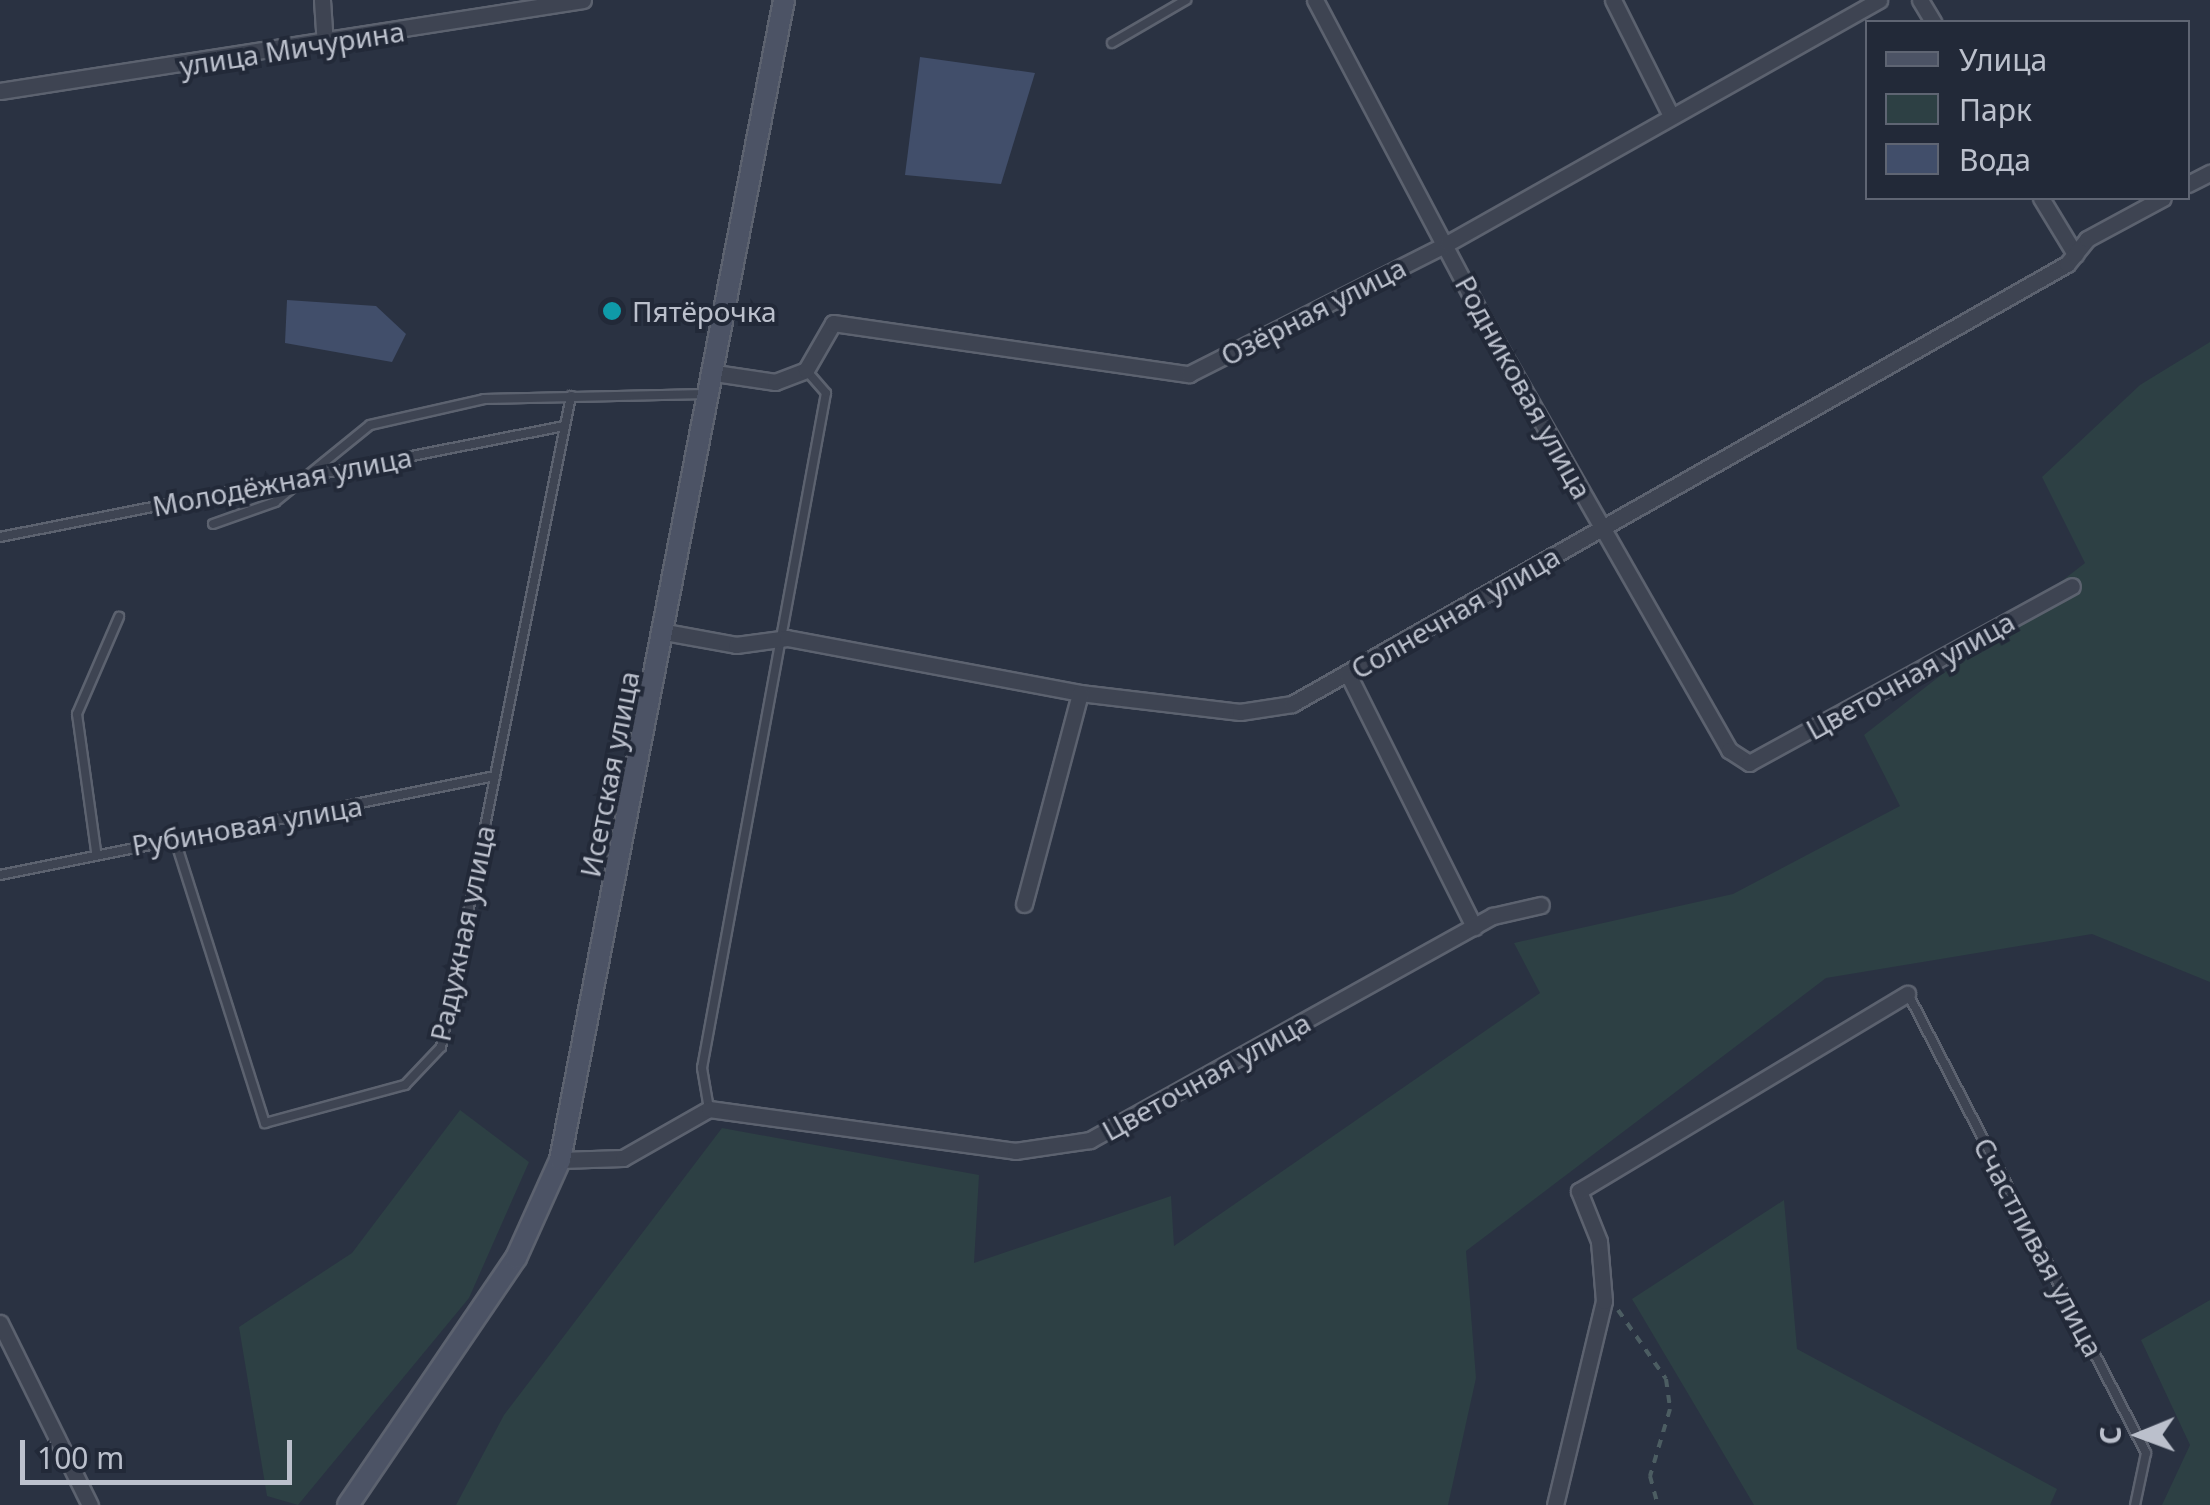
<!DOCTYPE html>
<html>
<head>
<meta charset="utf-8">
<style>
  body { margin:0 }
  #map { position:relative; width:2210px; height:1505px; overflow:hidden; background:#2a3242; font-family:"Noto Sans",sans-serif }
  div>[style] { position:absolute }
  .green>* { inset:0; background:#2d4044 }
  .water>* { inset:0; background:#414e6a }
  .path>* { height:4px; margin-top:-2px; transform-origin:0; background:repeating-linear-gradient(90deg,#4c5d62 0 8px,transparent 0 16px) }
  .roads { filter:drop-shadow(2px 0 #5c626f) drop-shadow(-2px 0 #5c626f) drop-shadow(0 2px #5c626f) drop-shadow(0 -2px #5c626f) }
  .lane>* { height:8px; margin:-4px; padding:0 4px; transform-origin:4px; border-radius:4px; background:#3e4452 }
  .street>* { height:15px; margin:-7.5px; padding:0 7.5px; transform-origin:7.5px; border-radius:7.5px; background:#3e4452 }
  .secondary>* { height:20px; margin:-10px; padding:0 10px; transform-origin:10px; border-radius:10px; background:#4c5365 }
  .dots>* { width:28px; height:28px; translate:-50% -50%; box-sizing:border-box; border:5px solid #222938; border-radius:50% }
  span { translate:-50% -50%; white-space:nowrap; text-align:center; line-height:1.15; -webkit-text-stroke:8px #222938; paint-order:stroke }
  .street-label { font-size:28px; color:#bbc0cc }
  .poi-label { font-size:28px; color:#bbc0cc }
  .left { translate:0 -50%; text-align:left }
  .legend { position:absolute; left:1865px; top:20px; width:325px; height:180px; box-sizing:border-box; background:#222938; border:2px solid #5f6573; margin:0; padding:12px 18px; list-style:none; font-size:30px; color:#bbc0cc }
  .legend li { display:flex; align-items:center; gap:20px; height:50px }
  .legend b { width:50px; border:2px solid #5f6573 }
  .north { position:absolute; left:2090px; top:1385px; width:100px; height:100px; -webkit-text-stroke:8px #222938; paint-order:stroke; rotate:269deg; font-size:28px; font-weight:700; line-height:40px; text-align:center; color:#bbc0cc }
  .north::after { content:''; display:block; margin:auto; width:35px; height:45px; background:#bbc0cc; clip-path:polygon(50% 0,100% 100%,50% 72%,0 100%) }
  .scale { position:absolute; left:20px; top:1440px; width:272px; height:45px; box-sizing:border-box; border:5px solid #bbc0cc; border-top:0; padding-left:12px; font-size:30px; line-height:35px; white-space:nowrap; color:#bbc0cc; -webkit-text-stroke:8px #222938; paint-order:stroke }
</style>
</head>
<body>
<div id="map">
  <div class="green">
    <div style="clip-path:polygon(2210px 342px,2210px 982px,2092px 934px,1826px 978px,1466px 1251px,1476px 1378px,1448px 1505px,456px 1505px,504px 1415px,722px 1128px,979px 1175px,974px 1263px,1171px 1196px,1174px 1246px,1540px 993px,1514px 943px,1733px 894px,1900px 806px,1864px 735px,2085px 563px,2042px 477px,2140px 385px)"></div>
    <div style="clip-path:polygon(460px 1110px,529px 1162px,469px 1298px,298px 1505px,267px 1496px,239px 1327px,352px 1253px)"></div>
    <div style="clip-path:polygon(1784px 1200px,1797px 1349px,2057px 1489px,2050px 1505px,1754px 1505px,1632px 1299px)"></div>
    <div style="clip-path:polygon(2210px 1300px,2210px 1505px,2162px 1505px,2190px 1445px,2141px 1340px)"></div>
  </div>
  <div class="water">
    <div style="clip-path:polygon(920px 57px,1035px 73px,1001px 184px,905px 175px)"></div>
    <div style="clip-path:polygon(287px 300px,376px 306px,406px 334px,392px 362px,285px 343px)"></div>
  </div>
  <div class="path">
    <div style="left:1618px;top:1310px;width:84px;rotate:55.2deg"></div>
    <div style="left:1666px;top:1379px;width:30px;rotate:82deg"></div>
    <div style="left:1670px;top:1409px;width:70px;rotate:106.6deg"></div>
    <div style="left:1650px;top:1476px;width:30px;rotate:75deg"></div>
  </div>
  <div class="roads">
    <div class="lane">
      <div style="left:1112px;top:43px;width:86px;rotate:-30.2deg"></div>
      <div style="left:213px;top:524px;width:66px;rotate:-19.5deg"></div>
      <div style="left:275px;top:502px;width:122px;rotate:-39deg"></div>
      <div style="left:370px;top:425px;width:117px;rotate:-12.8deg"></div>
      <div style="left:484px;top:399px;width:222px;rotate:-1.3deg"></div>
      <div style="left:0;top:537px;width:575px;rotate:-11.13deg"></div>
      <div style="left:176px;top:843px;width:294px;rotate:72.4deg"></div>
      <div style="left:265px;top:1123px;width:145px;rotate:-15.2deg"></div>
      <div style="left:405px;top:1085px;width:52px;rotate:-46.5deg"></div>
      <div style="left:441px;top:1047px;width:664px;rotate:-78.71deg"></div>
      <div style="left:96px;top:851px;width:138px;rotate:-97.9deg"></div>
      <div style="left:77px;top:714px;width:106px;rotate:-66.6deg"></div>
      <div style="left:0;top:875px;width:505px;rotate:-11.31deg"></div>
      <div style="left:1908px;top:994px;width:517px;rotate:62.59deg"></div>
      <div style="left:2146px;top:1453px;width:53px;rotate:101.9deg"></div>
      <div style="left:709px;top:1109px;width:42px;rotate:-99.7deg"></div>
      <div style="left:702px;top:1068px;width:686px;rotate:-79.59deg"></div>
      <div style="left:826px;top:393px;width:30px;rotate:-131deg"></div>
    </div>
    <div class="street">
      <div style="left:322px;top:0;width:45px;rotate:86.2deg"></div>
      <div style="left:1315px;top:0;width:364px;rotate:62.2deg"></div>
      <div style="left:1485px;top:322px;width:493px;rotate:60.3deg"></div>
      <div style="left:1729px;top:750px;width:24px;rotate:33deg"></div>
      <div style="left:1749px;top:763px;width:368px;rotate:-28.7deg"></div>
      <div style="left:1613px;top:0;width:127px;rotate:63.4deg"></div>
      <div style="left:1920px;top:0;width:26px;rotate:59deg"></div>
      <div style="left:0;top:91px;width:590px;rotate:-8.87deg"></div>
      <div style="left:2188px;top:184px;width:25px;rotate:-27deg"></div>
      <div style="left:2041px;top:198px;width:66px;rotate:58.7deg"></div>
      <div style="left:715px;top:373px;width:61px;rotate:8.5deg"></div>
      <div style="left:775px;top:382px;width:33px;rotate:-21deg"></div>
      <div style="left:806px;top:370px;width:54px;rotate:-60.1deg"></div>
      <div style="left:833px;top:323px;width:360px;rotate:8.2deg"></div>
      <div style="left:1189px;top:374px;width:290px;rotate:-26.8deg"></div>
      <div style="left:1448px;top:243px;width:495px;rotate:-29.4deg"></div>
      <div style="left:665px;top:632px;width:72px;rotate:10.4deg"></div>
      <div style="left:736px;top:645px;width:51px;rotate:-7.8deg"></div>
      <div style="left:787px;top:638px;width:298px;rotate:10.6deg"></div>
      <div style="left:1080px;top:693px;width:161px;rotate:6.8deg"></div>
      <div style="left:1240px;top:712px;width:53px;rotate:-8.7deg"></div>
      <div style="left:1292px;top:704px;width:891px;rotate:-29.59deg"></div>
      <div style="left:2067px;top:264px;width:32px;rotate:-51deg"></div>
      <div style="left:2087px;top:239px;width:86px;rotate:-28.3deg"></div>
      <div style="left:1348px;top:674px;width:283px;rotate:63.5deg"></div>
      <div style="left:1024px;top:904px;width:218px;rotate:-75.1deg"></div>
      <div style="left:560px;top:1160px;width:63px;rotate:-1.8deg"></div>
      <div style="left:623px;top:1158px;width:99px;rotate:-29.7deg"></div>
      <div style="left:709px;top:1109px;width:309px;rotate:7.8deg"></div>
      <div style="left:1015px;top:1151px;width:76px;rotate:-8.3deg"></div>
      <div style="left:1090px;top:1140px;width:461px;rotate:-29.1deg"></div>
      <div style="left:1493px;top:916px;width:49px;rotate:-12.9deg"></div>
      <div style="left:0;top:1323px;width:203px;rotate:63.7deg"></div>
      <div style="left:1555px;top:1505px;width:210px;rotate:-76.5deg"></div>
      <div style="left:1604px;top:1301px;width:60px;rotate:-94.8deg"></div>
      <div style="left:1599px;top:1241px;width:54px;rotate:-111.8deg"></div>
      <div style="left:1579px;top:1191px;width:383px;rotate:-31deg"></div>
    </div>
    <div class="secondary">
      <div style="left:348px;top:1505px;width:299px;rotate:-55.8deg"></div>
      <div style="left:516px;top:1258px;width:107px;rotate:-65.8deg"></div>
      <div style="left:560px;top:1160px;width:1181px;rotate:-79.07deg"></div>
    </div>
  </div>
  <div class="dots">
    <div style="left:612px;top:311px;background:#0f9aa8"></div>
  </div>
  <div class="street-label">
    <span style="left:292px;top:48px;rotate:-9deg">улица Мичурина</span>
    <span style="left:1313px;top:311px;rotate:-27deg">Озёрная улица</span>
    <span style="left:1524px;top:387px;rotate:61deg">Родниковая улица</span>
    <span style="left:282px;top:481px;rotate:-11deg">Молодёжная улица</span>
    <span style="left:1455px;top:612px;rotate:-30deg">Солнечная улица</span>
    <span style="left:1910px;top:675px;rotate:-29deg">Цветочная улица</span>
    <span style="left:609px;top:774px;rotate:-79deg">Исетская улица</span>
    <span style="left:247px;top:825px;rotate:-10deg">Рубиновая улица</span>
    <span style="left:462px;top:933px;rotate:-78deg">Радужная улица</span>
    <span style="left:1206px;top:1076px;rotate:-29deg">Цветочная улица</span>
    <span style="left:2039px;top:1247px;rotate:62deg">Счастливая улица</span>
  </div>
  <div class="poi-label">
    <span class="left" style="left:632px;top:311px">Пятёрочка</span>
  </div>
  <ul class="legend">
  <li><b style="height:12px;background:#4c5365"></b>Улица</li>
  <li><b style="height:28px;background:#2d4044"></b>Парк</li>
  <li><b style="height:28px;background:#414e6a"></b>Вода</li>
  </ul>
  <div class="north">С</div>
  <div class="scale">100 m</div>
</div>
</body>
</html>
